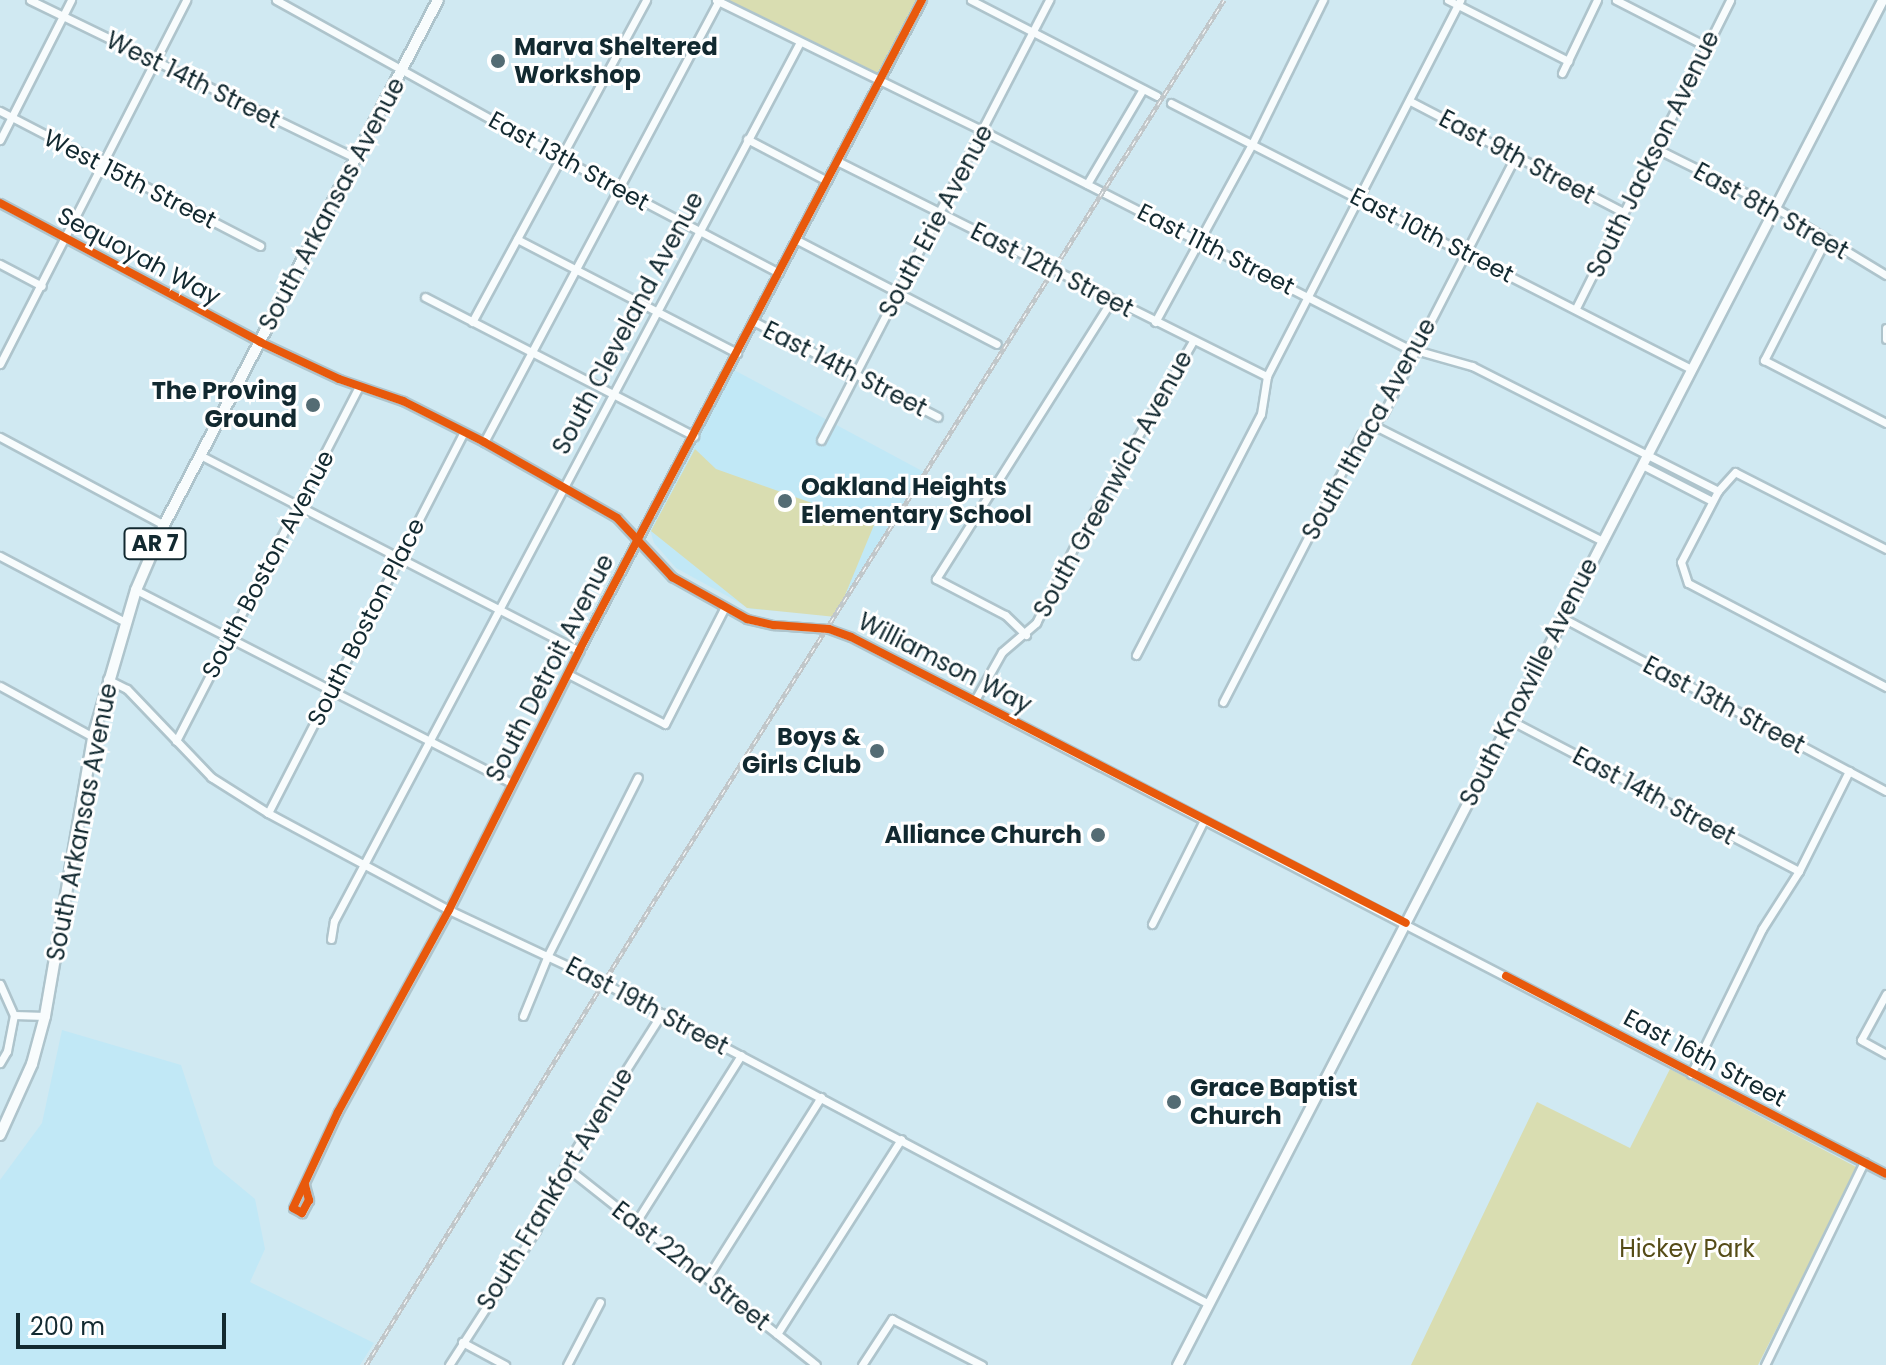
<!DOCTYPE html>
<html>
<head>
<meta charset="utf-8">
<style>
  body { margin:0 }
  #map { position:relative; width:1886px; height:1365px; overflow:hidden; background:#d0e9f2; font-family:Poppins,sans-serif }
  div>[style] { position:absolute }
  .built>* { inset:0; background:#c1e8f6 }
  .green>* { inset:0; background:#d9ddb1 }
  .roads { filter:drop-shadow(2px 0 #aec4cc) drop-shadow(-2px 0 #aec4cc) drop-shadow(0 2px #aec4cc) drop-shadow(0 -2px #aec4cc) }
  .minor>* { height:7px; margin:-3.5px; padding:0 3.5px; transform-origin:3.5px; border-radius:3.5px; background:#f8fcfd }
  .major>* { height:9px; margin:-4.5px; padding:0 4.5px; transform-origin:4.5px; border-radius:4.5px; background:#f8fcfd }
  .highway>* { height:10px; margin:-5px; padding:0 5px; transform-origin:5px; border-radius:5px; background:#f8fcfd }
  .rail>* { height:5px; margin-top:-2.5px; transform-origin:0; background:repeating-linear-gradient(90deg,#fff 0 6px,#c0c7ca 0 12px); box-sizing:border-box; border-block:2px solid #c0c7ca }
  .cycleway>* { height:8px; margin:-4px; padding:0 4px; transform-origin:4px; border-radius:4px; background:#e8590c }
  .dots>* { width:22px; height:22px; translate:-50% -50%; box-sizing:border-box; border:4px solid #fff; border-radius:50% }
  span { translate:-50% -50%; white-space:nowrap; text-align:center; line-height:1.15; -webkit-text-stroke:6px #fff; paint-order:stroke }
  .shield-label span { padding:2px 6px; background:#fff; border:2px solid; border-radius:6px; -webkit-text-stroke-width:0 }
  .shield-label { font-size:22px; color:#122930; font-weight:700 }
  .poi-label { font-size:24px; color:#122930; font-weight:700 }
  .left { translate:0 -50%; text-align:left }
  .right { translate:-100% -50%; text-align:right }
  .street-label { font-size:24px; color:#122930 }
  .park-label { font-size:24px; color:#554c17 }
  .scale { position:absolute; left:16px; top:1313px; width:210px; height:36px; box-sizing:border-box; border:4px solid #122930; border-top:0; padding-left:10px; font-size:24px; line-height:28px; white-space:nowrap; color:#122930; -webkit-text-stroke:6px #fff; paint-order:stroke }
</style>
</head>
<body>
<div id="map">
  <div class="built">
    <div style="clip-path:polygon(734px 370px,924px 472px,834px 615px,751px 609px,676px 568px,654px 543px,650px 530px)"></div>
    <div style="clip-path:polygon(62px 1030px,181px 1065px,214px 1165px,255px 1199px,265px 1249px,250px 1282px,374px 1343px,360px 1365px,0 1365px,0 1180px,42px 1123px)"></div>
  </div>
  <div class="green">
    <div style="clip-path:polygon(724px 0,918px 0,879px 76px,783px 34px)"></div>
    <div style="clip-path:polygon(695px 449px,716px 469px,874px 525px,836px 617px,747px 608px,651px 531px)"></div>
    <div style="clip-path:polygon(1670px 1069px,1858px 1168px,1758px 1365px,1411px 1365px,1537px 1102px,1630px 1148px)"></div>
  </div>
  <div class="roads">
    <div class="minor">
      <div style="left:30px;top:0;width:362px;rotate:25.9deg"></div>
      <div style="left:276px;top:0;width:326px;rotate:29deg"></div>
      <div style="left:561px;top:158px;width:246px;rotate:27.8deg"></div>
      <div style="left:716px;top:0;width:297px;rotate:26.1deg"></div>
      <div style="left:983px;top:131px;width:474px;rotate:27.1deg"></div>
      <div style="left:1405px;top:347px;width:70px;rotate:15.8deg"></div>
      <div style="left:1472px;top:366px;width:276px;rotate:26.9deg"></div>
      <div style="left:971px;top:0;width:209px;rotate:27.3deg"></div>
      <div style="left:1448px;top:0;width:135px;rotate:26.9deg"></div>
      <div style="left:1616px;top:0;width:101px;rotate:27.1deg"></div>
      <div style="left:1562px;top:73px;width:81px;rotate:-64.4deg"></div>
      <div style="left:1410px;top:101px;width:240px;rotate:27.5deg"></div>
      <div style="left:1171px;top:103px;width:584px;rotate:27.09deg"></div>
      <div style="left:0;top:111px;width:293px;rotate:27.4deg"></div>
      <div style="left:747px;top:139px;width:90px;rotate:27.7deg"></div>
      <div style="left:0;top:140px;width:157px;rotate:-63.1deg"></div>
      <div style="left:1655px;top:148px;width:133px;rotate:26.4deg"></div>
      <div style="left:1774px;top:207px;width:131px;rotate:31.3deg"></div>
      <div style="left:837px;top:161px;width:481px;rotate:26.6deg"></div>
      <div style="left:1087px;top:184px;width:110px;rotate:-59.5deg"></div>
      <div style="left:0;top:203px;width:295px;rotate:28.1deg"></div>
      <div style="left:260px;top:342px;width:87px;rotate:25.1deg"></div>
      <div style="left:339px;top:379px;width:68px;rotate:19deg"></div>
      <div style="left:403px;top:401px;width:91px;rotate:26.8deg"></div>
      <div style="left:484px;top:442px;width:153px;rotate:29.7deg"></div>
      <div style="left:617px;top:518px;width:81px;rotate:47deg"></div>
      <div style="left:672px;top:577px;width:86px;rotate:29.2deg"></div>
      <div style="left:747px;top:619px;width:28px;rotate:13deg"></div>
      <div style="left:774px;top:625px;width:55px;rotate:4.2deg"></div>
      <div style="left:829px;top:629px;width:23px;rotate:20deg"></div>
      <div style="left:851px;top:637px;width:1166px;rotate:27.42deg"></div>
      <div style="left:517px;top:239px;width:248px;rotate:27.4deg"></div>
      <div style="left:797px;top:240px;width:225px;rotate:27.5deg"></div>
      <div style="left:1825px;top:241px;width:134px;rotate:117.1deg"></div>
      <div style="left:1764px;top:360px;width:137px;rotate:27.3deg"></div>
      <div style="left:0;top:264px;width:47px;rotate:27.6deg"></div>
      <div style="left:425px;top:297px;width:303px;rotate:27.3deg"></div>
      <div style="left:1576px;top:308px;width:344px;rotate:-63.4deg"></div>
      <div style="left:753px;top:321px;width:208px;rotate:27.4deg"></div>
      <div style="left:472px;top:322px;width:366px;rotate:-61.6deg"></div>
      <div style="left:1155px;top:322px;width:203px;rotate:-61.4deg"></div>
      <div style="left:1252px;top:144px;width:161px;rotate:-63.8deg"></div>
      <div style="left:1886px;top:328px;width:11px;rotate:90deg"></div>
      <div style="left:0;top:364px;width:409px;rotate:-62.9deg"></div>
      <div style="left:1373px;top:425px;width:258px;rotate:26.8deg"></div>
      <div style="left:0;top:437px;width:186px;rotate:28.2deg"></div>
      <div style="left:821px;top:440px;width:496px;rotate:-62.6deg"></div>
      <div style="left:484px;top:442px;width:499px;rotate:-62deg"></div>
      <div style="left:200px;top:455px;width:427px;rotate:27.3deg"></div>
      <div style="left:1642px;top:465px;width:79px;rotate:27.2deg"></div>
      <div style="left:1886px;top:549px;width:169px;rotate:-153deg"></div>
      <div style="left:1735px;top:472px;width:25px;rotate:132deg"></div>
      <div style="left:1718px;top:491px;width:80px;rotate:117.5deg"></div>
      <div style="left:1681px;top:562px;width:22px;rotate:72deg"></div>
      <div style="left:1688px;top:583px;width:224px;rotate:27.7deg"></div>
      <div style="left:0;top:556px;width:141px;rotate:27.8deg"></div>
      <div style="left:136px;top:590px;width:423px;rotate:27.2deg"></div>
      <div style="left:1563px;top:618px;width:366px;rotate:28.2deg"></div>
      <div style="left:1026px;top:635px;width:29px;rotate:-136deg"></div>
      <div style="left:1005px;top:615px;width:78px;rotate:-152.4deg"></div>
      <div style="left:936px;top:579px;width:330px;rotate:-57.8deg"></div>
      <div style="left:1136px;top:655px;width:271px;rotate:-62.6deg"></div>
      <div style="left:1261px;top:414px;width:38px;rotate:-81deg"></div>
      <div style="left:1267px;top:376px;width:423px;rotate:-62.8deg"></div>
      <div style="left:568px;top:674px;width:109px;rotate:27.3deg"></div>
      <div style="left:665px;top:724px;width:131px;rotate:-62.9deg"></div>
      <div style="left:107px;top:679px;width:22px;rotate:27deg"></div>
      <div style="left:127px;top:689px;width:122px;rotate:46.3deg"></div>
      <div style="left:211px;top:777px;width:67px;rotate:32.3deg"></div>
      <div style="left:268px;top:813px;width:205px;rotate:28.2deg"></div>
      <div style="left:449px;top:910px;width:167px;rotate:25.2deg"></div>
      <div style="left:600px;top:981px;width:689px;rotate:27.94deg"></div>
      <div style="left:0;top:686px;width:106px;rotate:28.7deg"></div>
      <div style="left:975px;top:700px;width:55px;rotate:-60.6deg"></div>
      <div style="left:1002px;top:652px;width:45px;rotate:-40.5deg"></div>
      <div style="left:1036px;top:623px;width:85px;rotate:-63.4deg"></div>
      <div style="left:1074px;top:547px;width:238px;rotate:-60deg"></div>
      <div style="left:1223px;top:702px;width:301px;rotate:-62.7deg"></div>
      <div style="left:1361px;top:435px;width:30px;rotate:-44deg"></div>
      <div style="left:1383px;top:414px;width:289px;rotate:-62.8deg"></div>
      <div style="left:1510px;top:720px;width:326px;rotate:27.6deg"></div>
      <div style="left:176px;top:741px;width:399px;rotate:-62.7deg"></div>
      <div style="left:268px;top:813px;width:428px;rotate:-62.8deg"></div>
      <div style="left:1152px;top:924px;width:116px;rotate:-63.4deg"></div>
      <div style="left:331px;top:939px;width:18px;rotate:-81deg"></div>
      <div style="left:334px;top:921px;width:995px;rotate:-62.07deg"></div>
      <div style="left:0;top:984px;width:34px;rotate:66deg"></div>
      <div style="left:14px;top:1015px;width:31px;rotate:2deg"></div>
      <div style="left:1886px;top:994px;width:52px;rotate:118.5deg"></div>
      <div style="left:1861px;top:1040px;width:29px;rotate:29deg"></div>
      <div style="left:523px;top:1016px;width:66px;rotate:-67.7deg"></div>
      <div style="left:548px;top:955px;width:199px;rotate:-63.2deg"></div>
      <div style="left:0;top:1063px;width:14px;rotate:-60deg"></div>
      <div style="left:7px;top:1051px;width:37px;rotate:-79deg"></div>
      <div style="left:1691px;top:1074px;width:161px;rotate:-63.9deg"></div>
      <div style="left:1762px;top:929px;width:69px;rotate:-57.5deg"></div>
      <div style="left:1799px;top:871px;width:112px;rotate:-63.4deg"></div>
      <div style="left:565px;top:1166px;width:320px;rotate:38.4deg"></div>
      <div style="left:305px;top:1185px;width:16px;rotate:75deg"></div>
      <div style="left:309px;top:1200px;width:15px;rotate:118deg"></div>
      <div style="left:302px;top:1213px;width:10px;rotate:-151deg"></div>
      <div style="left:293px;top:1208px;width:106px;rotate:-64.9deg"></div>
      <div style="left:338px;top:1112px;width:230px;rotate:-61.2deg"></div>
      <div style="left:449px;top:910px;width:290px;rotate:-63.3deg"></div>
      <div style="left:579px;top:651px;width:736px;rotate:-62.22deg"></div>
      <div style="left:636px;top:1222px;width:197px;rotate:-57.8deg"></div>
      <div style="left:707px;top:1278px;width:214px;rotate:-57.8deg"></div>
      <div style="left:777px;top:1334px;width:231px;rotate:-57.5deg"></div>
      <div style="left:462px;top:1342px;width:49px;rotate:28.1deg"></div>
      <div style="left:449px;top:1365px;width:161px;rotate:-57.2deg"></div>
      <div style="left:536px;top:1230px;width:70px;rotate:-65.6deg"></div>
      <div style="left:565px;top:1166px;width:181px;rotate:-57.6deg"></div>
      <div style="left:567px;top:1365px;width:71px;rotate:-62.4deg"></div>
      <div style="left:862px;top:1365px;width:55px;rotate:-56.9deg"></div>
      <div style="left:892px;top:1319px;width:101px;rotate:27.1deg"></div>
      <div style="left:1765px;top:1365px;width:226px;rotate:-64deg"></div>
    </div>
    <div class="major">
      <div style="left:1177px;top:1365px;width:1536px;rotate:-62.68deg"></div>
    </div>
    <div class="highway">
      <div style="left:0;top:1135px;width:78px;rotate:-65.7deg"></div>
      <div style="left:32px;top:1064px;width:50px;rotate:-74.8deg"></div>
      <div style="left:45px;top:1016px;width:283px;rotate:-80.2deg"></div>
      <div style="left:93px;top:737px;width:153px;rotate:-73.7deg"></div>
      <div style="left:136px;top:590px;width:71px;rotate:-66.7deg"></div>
      <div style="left:164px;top:525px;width:592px;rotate:-62.44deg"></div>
    </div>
  </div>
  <div class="rail">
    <div style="left:366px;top:1365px;width:540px;rotate:-58.16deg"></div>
    <div style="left:651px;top:906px;width:1072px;rotate:-57.69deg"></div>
  </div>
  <div class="cycleway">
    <div style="left:0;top:203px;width:295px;rotate:28.1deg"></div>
    <div style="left:260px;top:342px;width:87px;rotate:25.1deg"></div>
    <div style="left:339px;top:379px;width:68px;rotate:19deg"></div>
    <div style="left:403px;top:401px;width:91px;rotate:26.8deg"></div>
    <div style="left:484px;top:442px;width:153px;rotate:29.7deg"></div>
    <div style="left:617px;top:518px;width:81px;rotate:47deg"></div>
    <div style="left:672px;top:577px;width:86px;rotate:29.2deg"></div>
    <div style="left:747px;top:619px;width:28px;rotate:13deg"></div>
    <div style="left:774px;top:625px;width:55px;rotate:4.2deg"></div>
    <div style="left:829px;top:629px;width:23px;rotate:20deg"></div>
    <div style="left:851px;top:637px;width:624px;rotate:27.26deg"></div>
    <div style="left:1506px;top:976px;width:428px;rotate:27.5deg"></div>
    <div style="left:305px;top:1185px;width:16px;rotate:75deg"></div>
    <div style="left:309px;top:1200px;width:15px;rotate:118deg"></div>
    <div style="left:302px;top:1213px;width:10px;rotate:-151deg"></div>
    <div style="left:293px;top:1208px;width:106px;rotate:-64.9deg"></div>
    <div style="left:338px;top:1112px;width:230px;rotate:-61.2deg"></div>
    <div style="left:449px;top:910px;width:290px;rotate:-63.3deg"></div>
    <div style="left:579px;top:651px;width:736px;rotate:-62.22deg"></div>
  </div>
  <div class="dots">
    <div style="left:498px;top:61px;background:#546c74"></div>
    <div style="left:313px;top:405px;background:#546c74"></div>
    <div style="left:785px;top:501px;background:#546c74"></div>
    <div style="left:877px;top:751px;background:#546c74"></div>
    <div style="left:1098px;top:835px;background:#546c74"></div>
    <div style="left:1174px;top:1102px;background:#546c74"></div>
  </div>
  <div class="shield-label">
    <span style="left:155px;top:544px">AR 7</span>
  </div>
  <div class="poi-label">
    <span class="left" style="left:514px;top:61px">Marva Sheltered<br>Workshop</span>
    <span class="right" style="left:297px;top:405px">The Proving<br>Ground</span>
    <span class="left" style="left:801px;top:501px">Oakland Heights<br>Elementary School</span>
    <span class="right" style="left:861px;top:751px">Boys &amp;<br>Girls Club</span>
    <span class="right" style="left:1082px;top:835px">Alliance Church</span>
    <span class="left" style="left:1190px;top:1102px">Grace Baptist<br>Church</span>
  </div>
  <div class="street-label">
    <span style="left:193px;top:80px;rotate:26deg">West 14th Street</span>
    <span style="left:1653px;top:154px;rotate:-64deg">South Jackson Avenue</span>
    <span style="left:1517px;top:157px;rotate:28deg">East 9th Street</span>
    <span style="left:569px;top:161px;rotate:29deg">East 13th Street</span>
    <span style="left:130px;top:179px;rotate:27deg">West 15th Street</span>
    <span style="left:332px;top:204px;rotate:-62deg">South Arkansas Avenue</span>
    <span style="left:1771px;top:211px;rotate:29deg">East 8th Street</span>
    <span style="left:936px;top:221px;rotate:-62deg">South Erie Avenue</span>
    <span style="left:1432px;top:235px;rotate:27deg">East 10th Street</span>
    <span style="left:1216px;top:249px;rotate:27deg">East 11th Street</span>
    <span style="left:139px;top:256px;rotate:28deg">Sequoyah Way</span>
    <span style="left:1052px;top:270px;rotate:27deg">East 12th Street</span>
    <span style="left:628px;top:323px;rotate:-62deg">South Cleveland Avenue</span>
    <span style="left:845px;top:369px;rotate:27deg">East 14th Street</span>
    <span style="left:1369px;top:429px;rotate:-61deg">South Ithaca Avenue</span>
    <span style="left:1113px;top:484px;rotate:-61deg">South Greenwich Avenue</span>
    <span style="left:268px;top:564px;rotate:-62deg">South Boston Avenue</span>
    <span style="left:366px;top:622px;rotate:-63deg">South Boston Place</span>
    <span style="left:945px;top:663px;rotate:27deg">Williamson Way</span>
    <span style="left:550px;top:668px;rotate:-63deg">South Detroit Avenue</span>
    <span style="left:1529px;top:682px;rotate:-63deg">South Knoxville Avenue</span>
    <span style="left:1724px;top:705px;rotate:28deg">East 13th Street</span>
    <span style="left:1654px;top:796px;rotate:28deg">East 14th Street</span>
    <span style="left:82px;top:822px;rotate:-79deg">South Arkansas Avenue</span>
    <span style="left:647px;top:1006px;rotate:28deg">East 19th Street</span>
    <span style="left:1705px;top:1058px;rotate:28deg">East 16th Street</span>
    <span style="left:555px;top:1189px;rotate:-59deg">South Frankfort Avenue</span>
    <span style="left:691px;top:1266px;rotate:38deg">East 22nd Street</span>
  </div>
  <div class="park-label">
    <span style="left:1687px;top:1249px">Hickey Park</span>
  </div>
  <div class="scale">200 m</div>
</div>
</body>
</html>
